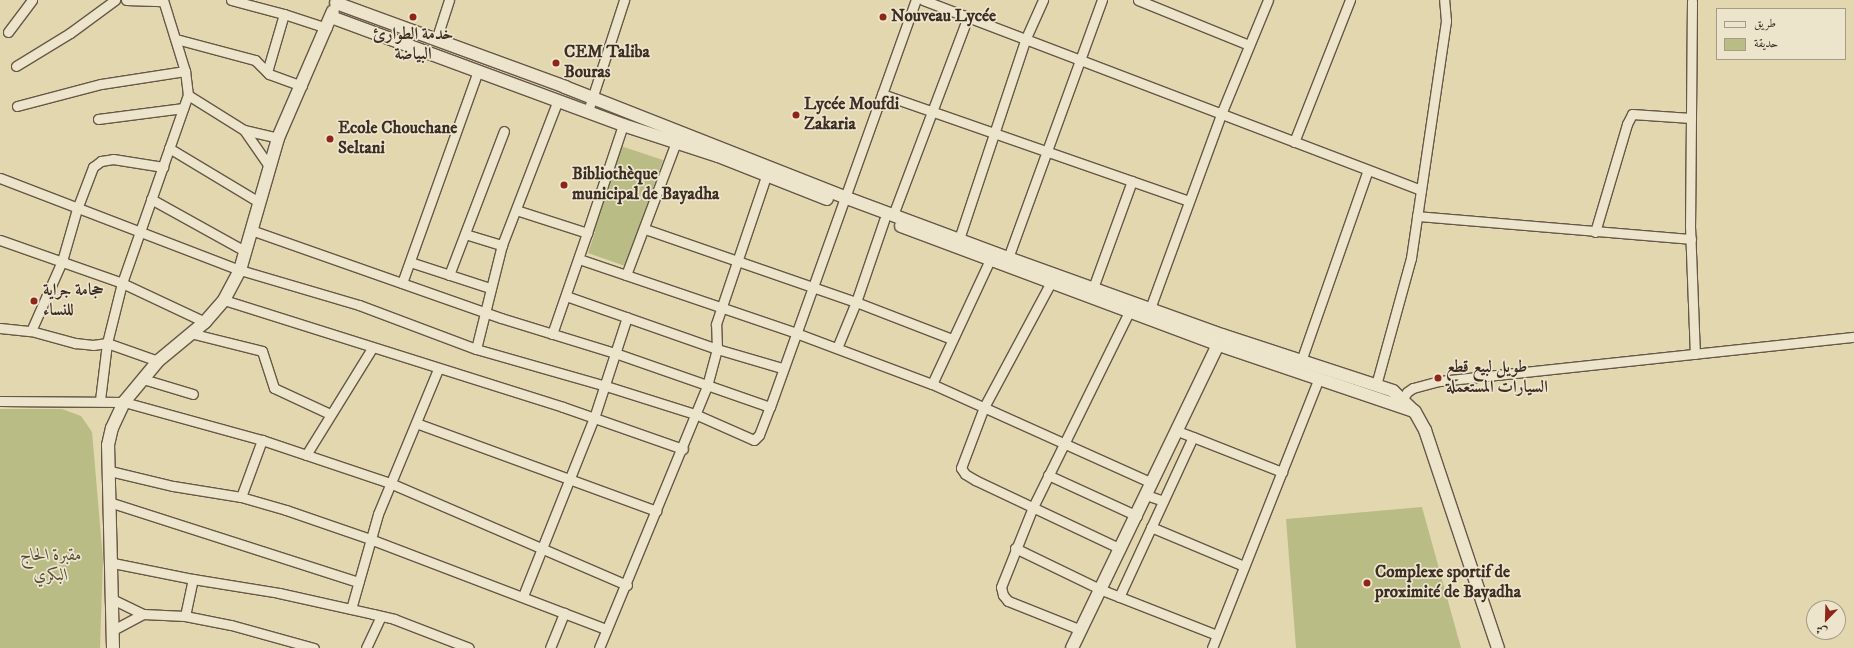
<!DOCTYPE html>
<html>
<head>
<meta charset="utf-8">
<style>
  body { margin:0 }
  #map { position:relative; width:1854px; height:648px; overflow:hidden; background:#e3d7af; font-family:"IM FELL DW Pica",Amiri,serif }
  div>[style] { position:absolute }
  .green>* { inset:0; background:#babc86 }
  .roads { filter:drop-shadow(1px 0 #665848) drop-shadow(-1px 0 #665848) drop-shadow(0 1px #665848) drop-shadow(0 -1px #665848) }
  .minor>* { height:9px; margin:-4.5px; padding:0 4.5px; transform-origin:4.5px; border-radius:4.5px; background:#ede5cb }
  .tertiary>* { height:12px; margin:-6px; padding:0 6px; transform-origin:6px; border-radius:6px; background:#ede5cb }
  .dots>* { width:11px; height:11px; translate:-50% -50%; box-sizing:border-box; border:2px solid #ede5cb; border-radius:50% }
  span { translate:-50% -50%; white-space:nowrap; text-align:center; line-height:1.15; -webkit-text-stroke:3.5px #ede5cb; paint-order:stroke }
  .poi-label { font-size:17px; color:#3c2d25; font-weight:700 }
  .left { translate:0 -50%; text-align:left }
  .park-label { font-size:17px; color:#554a38; font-style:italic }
  .legend { position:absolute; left:1716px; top:8px; width:130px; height:52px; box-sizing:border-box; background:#ede5cb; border:1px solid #a69b89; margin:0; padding:5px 7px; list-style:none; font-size:12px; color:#3c2d25 }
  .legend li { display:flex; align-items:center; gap:8px; height:20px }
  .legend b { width:20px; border:1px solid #a69b89 }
  .north { position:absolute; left:1806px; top:600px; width:40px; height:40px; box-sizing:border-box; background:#ede5cb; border:1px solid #a69b89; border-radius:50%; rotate:203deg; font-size:11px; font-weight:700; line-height:16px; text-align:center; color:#3c2d25 }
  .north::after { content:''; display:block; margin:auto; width:14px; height:18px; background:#8f2418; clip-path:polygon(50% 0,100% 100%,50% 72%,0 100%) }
</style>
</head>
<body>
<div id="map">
  <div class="green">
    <div style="clip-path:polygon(621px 146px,663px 160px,625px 266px,588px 253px,595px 232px,590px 230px)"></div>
    <div style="clip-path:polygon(0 409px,62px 409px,81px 416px,92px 432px,103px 559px,100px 648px,0 648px)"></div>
    <div style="clip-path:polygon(1422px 507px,1461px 648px,1296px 648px,1286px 519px)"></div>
  </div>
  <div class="roads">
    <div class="minor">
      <div style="left:126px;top:0;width:37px;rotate:2deg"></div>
      <div style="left:231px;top:0;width:55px;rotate:14.8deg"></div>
      <div style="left:284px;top:14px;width:45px;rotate:18deg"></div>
      <div style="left:923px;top:0;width:533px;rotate:20.88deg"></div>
      <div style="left:1138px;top:0;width:120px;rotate:22.1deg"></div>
      <div style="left:1692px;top:1px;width:225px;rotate:90.5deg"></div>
      <div style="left:1690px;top:226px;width:128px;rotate:87.8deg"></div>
      <div style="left:8px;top:32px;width:40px;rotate:-53deg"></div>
      <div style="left:176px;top:39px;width:82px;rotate:14.9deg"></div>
      <div style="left:255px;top:60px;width:20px;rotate:45deg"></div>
      <div style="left:269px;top:74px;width:35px;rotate:20deg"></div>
      <div style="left:436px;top:40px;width:42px;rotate:-72deg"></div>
      <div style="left:16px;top:66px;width:63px;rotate:-31.4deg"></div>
      <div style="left:70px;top:33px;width:56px;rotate:-36.3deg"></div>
      <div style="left:267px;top:72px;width:60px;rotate:-73.7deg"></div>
      <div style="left:882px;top:94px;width:325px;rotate:19.2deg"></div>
      <div style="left:188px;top:95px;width:66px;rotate:32deg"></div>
      <div style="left:244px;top:130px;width:35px;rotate:13deg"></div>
      <div style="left:17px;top:106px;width:87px;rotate:-14.7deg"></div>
      <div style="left:101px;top:84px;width:85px;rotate:-8.8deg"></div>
      <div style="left:588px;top:111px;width:117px;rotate:-72deg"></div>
      <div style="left:98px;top:119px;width:86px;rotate:-7.4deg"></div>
      <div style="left:244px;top:130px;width:44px;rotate:55.2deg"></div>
      <div style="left:1294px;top:142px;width:153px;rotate:-68.5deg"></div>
      <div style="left:169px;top:148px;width:105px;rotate:31deg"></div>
      <div style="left:0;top:178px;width:257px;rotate:21deg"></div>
      <div style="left:240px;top:270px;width:124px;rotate:16.4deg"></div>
      <div style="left:359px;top:305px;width:125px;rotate:20.6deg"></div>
      <div style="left:476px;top:349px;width:135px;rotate:15.9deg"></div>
      <div style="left:606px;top:386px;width:93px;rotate:17.5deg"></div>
      <div style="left:695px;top:414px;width:64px;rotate:23.8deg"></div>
      <div style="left:754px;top:440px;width:7px;rotate:-45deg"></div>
      <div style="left:759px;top:435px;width:30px;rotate:-69deg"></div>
      <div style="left:770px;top:407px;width:432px;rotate:-70.3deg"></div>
      <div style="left:151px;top:199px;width:107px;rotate:29deg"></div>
      <div style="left:516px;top:210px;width:75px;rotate:17.9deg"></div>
      <div style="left:587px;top:233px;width:107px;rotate:109.1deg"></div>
      <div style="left:893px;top:215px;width:212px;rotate:-69.3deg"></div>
      <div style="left:1417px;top:216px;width:275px;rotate:4.8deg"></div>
      <div style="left:645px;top:229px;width:223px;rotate:19.1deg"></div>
      <div style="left:856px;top:302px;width:103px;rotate:21.1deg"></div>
      <div style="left:251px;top:230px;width:265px;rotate:19.4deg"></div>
      <div style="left:501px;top:318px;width:119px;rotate:17.1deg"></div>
      <div style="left:615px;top:353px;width:164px;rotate:19.2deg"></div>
      <div style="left:1595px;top:232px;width:113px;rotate:-73.5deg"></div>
      <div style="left:1627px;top:124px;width:11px;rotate:-63deg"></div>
      <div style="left:1632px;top:114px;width:59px;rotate:3.9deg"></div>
      <div style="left:587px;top:233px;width:114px;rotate:-71.6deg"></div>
      <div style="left:465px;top:234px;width:39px;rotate:17deg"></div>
      <div style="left:959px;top:239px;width:212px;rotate:-71.6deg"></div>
      <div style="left:1026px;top:38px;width:42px;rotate:-65.9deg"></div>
      <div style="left:0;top:240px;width:129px;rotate:19.4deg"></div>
      <div style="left:122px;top:283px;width:92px;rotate:25.2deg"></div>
      <div style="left:1008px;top:258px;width:275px;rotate:-70deg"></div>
      <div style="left:579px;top:259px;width:229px;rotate:18.8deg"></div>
      <div style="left:796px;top:333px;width:145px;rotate:20.6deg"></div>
      <div style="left:932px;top:384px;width:135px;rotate:-65deg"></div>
      <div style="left:410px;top:262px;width:84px;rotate:18deg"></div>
      <div style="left:449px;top:275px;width:154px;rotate:-69.1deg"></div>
      <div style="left:626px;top:275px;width:142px;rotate:-69.4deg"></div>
      <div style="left:402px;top:283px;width:225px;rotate:-70.3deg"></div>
      <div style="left:1050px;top:284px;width:140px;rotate:118.2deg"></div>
      <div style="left:984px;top:407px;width:65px;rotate:110.7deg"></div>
      <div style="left:961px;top:468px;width:7px;rotate:56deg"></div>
      <div style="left:965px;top:474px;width:12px;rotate:31deg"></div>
      <div style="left:975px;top:480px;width:161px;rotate:25.3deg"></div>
      <div style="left:1093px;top:288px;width:114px;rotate:-70deg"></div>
      <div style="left:566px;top:296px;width:160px;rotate:19.3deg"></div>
      <div style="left:717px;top:349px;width:68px;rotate:16.3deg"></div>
      <div style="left:224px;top:300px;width:355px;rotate:17.5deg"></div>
      <div style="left:563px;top:407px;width:127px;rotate:19.3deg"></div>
      <div style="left:1148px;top:314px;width:213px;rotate:-69.9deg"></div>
      <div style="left:1221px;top:114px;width:123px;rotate:-67.6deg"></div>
      <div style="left:0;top:328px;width:31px;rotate:6deg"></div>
      <div style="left:31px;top:331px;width:46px;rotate:15.3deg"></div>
      <div style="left:75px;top:343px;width:18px;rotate:6deg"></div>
      <div style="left:93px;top:345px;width:14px;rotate:-8deg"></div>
      <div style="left:107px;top:343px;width:54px;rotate:19.4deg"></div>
      <div style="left:31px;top:331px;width:77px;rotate:-66.1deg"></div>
      <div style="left:62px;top:261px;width:54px;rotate:-73.9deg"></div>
      <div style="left:77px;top:209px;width:45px;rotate:-69.1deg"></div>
      <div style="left:93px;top:167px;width:10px;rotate:-37deg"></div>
      <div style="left:101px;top:161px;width:12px;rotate:-9deg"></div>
      <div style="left:113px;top:159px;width:51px;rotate:9.1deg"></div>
      <div style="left:190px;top:333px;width:74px;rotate:14deg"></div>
      <div style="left:262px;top:351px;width:39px;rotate:72deg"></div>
      <div style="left:274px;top:388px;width:62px;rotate:24.9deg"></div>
      <div style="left:837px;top:348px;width:50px;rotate:-67.6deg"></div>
      <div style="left:856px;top:302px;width:87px;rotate:-71.1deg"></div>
      <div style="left:476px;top:349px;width:107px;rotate:-76deg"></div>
      <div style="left:502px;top:245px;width:155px;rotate:-68.9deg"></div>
      <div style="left:1301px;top:361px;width:202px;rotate:-70.7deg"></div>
      <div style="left:143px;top:379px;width:52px;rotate:16.7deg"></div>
      <div style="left:932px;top:384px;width:241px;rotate:24.2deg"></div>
      <div style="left:1376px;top:385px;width:132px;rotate:-74.6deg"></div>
      <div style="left:1411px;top:258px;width:240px;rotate:-81.6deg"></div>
      <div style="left:1446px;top:21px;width:21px;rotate:-95deg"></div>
      <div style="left:100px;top:400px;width:57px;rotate:-83deg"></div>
      <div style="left:107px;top:343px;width:62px;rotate:-76deg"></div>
      <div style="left:122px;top:283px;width:199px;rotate:-70.7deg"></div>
      <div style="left:188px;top:95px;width:24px;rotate:-97deg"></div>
      <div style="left:185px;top:71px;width:74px;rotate:-107.2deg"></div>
      <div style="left:0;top:401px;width:124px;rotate:0.5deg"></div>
      <div style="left:124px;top:402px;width:143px;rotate:15.4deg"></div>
      <div style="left:262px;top:440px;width:135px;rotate:18.6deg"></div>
      <div style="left:390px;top:483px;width:258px;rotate:23.3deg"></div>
      <div style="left:1399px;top:404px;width:14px;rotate:-56deg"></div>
      <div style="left:1407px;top:392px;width:7px;rotate:-34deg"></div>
      <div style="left:1413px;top:388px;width:28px;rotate:-15deg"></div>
      <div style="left:1440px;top:381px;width:416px;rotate:-6.1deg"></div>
      <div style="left:416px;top:423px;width:256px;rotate:20.1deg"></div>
      <div style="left:1193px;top:437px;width:96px;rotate:21.5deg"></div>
      <div style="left:306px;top:455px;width:126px;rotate:-58.3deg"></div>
      <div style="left:110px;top:471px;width:65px;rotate:13.4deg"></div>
      <div style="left:173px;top:486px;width:69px;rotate:9.2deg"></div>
      <div style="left:241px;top:497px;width:47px;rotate:16.1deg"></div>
      <div style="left:286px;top:510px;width:89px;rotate:19deg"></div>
      <div style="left:370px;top:539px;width:253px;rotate:20.9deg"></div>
      <div style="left:1048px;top:475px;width:98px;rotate:24.7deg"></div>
      <div style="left:1146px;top:495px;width:18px;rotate:19deg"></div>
      <div style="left:241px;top:497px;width:61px;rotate:-69.8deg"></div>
      <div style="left:109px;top:502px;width:262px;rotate:17.8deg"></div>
      <div style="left:1151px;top:527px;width:101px;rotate:22.8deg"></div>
      <div style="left:1015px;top:548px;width:97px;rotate:25.8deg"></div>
      <div style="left:1102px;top:590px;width:123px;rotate:21.4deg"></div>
      <div style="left:113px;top:563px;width:82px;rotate:11.3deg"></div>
      <div style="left:193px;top:579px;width:87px;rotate:9.2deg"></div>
      <div style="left:279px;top:593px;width:96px;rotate:12.6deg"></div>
      <div style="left:373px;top:614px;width:22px;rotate:13deg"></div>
      <div style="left:394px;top:619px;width:80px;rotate:21.1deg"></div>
      <div style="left:523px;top:596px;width:192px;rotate:-68.3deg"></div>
      <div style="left:594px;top:418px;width:106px;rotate:-71.9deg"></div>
      <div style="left:1119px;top:597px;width:176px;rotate:-65.2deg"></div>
      <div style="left:1193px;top:437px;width:17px;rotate:-159deg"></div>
      <div style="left:112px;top:599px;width:34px;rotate:26deg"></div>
      <div style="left:143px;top:614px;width:42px;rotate:2.7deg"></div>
      <div style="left:185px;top:616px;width:47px;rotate:11.1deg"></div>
      <div style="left:231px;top:625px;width:86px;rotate:15.5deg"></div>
      <div style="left:351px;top:609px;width:99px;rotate:-74.1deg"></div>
      <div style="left:378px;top:514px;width:157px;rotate:-67.5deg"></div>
      <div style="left:185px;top:616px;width:38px;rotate:-78deg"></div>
      <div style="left:113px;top:630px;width:34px;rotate:-28deg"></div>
      <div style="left:1081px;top:630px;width:79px;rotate:-158.3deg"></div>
      <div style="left:1008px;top:601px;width:8px;rotate:-130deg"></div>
      <div style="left:1003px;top:595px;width:8px;rotate:-104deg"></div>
      <div style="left:1001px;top:587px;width:86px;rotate:-68.2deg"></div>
      <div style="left:1033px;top:507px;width:217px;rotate:-63.8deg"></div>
      <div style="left:366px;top:648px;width:35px;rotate:-65deg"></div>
      <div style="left:550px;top:648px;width:38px;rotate:-68deg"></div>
      <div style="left:599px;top:648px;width:283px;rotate:-67.6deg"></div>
      <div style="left:707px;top:386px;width:38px;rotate:-75deg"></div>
      <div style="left:717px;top:349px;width:25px;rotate:-92deg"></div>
      <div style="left:716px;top:324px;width:156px;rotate:-71.3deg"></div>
      <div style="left:1212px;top:648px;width:288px;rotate:-68.4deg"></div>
    </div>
    <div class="tertiary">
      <div style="left:336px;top:3px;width:244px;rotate:20.1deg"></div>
      <div style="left:565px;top:87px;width:300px;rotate:21.5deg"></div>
      <div style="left:844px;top:197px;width:175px;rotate:20.4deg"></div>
      <div style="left:1008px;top:258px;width:227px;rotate:19.8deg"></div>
      <div style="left:1222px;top:335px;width:180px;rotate:18.1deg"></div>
      <div style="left:1393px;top:391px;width:30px;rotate:44deg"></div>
      <div style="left:1415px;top:412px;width:21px;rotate:61deg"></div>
      <div style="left:1425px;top:430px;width:230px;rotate:71.5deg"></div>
      <div style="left:331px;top:17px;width:311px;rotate:20.3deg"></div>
      <div style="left:623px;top:125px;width:100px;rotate:18.1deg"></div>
      <div style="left:718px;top:156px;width:117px;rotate:21.5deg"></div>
      <div style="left:901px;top:226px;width:340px;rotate:20.5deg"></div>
      <div style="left:1219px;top:345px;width:206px;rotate:18.7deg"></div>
      <div style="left:113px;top:648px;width:203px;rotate:-91.4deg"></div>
      <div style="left:108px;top:445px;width:17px;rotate:-77deg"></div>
      <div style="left:112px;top:428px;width:29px;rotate:-65deg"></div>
      <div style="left:124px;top:402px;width:53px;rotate:-50.3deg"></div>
      <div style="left:158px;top:361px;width:61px;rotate:-39.7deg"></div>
      <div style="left:205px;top:322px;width:29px;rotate:-49deg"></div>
      <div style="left:224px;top:300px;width:34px;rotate:-62deg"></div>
      <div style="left:240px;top:270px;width:137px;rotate:-73.9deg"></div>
      <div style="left:278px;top:138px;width:138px;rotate:-66.6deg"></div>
      <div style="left:1072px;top:648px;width:344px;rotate:-64.3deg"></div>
    </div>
  </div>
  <div class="dots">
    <div style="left:413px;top:17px;background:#8f2418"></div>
    <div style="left:883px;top:17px;background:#8f2418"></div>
    <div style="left:556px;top:63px;background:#8f2418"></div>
    <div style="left:796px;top:115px;background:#8f2418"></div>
    <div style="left:330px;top:139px;background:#8f2418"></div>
    <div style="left:564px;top:185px;background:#8f2418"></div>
    <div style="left:34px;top:301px;background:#8f2418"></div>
    <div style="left:1438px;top:378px;background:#8f2418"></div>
    <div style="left:1367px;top:583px;background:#8f2418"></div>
  </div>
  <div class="poi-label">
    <span class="left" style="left:891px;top:17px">Nouveau Lycée</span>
    <span style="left:413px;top:45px">خدمة الطوارئ<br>البياضة</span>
    <span class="left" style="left:564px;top:63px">CEM Taliba<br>Bouras</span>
    <span class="left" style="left:804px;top:115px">Lycée Moufdi<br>Zakaria</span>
    <span class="left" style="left:338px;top:139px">Ecole Chouchane<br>Seltani</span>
    <span class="left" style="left:572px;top:185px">Bibliothèque<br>municipal de Bayadha</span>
    <span class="left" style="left:43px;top:301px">حجامة جراية<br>للنساء</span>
    <span class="left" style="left:1446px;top:378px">طويل لبيع قطع<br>السيارات المستعملة</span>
    <span class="left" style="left:1375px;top:583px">Complexe sportif de<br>proximité de Bayadha</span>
  </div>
  <div class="park-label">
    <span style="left:51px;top:566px">مقبرة الحاج<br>البكري</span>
  </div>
  <ul class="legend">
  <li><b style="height:5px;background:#ede5cb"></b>طريق</li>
  <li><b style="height:11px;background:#babc86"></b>حديقة</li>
  </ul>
  <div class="north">ش</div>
</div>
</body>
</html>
